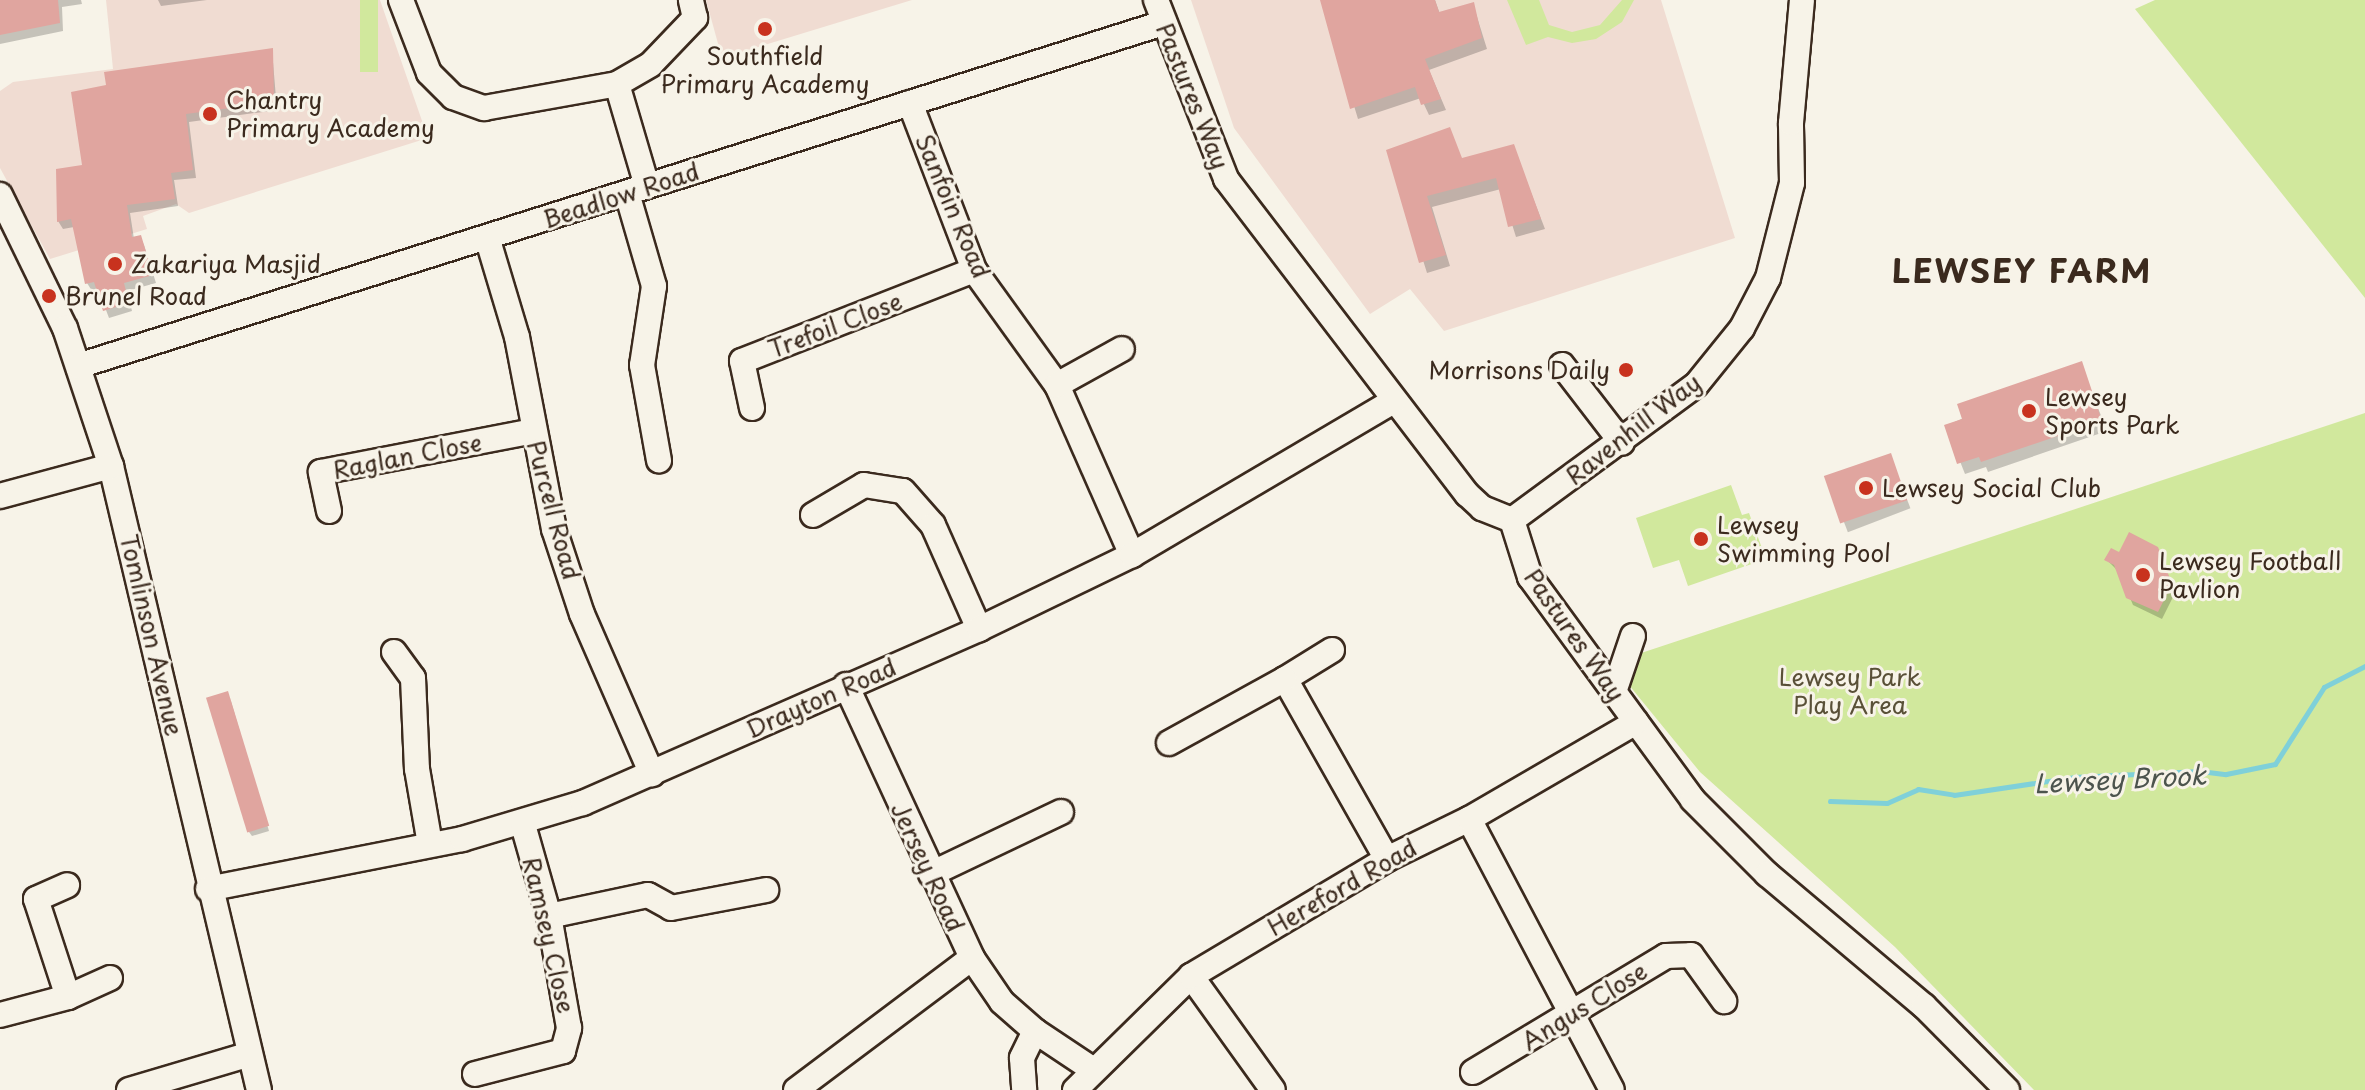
<!DOCTYPE html>
<html>
<head>
<meta charset="utf-8">
<style>
  body { margin:0 }
  #map { position:relative; width:2365px; height:1090px; overflow:hidden; background:#f7f3e8; font-family:"Playpen Sans",sans-serif }
  div>[style] { position:absolute }
  .built>* { inset:0; background:#f0dcd2 }
  .green>* { inset:0; background:#d1e89d; transform-origin:0 0 }
  .shadow>* { inset:0; background:#0003; transform-origin:0 0 }
  .stream>* { height:5px; margin:-2.5px; padding:0 2.5px; transform-origin:2.5px; border-radius:2.5px; background:#7fd0d9 }
  .building>* { inset:0; background:#e0a59f; transform-origin:0 0 }
  .roads { filter:drop-shadow(2px 0 #3b2a1e) drop-shadow(-2px 0 #3b2a1e) drop-shadow(0 2px #3b2a1e) drop-shadow(0 -2px #3b2a1e) }
  .minor>* { height:24px; margin:-12px; padding:0 12px; transform-origin:12px; border-radius:12px; background:#f7f3e8 }
  .dots>* { width:22px; height:22px; translate:-50% -50%; box-sizing:border-box; border:4px solid #f7f3e8; border-radius:50% }
  span { translate:-50% -50%; white-space:nowrap; text-align:center; line-height:1.15; -webkit-text-stroke:6px #f7f3e8; paint-order:stroke }
  .poi-label { font-size:24px; color:#3b2a1e }
  .left { translate:0 -50%; text-align:left }
  .right { translate:-100% -50%; text-align:right }
  .street-label { font-size:24px; color:#3b2a1e }
  .park-label { font-size:24px; color:#595037 }
  .water-label { font-size:26px; color:#4c544d; font-style:italic }
  .district-label { font-size:32px; color:#3b2a1e; font-weight:700; letter-spacing:2px }
</style>
</head>
<body>
<div id="map">
  <div class="built">
    <div style="clip-path:polygon(106px 0,380px 0,428px 138px,189px 213px,176px 204px,143px 216px,147px 229px,50px 259px,0 168px,0 91px,13px 82px,113px 69px)"></div>
    <div style="clip-path:polygon(706px 0,912px 0,722px 58px)"></div>
    <div style="clip-path:polygon(1191px 0,1661px 0,1735px 238px,1444px 331px,1410px 289px,1370px 314px,1234px 128px)"></div>
  </div>
  <div class="green">
    <div style="left:360px;top:0;width:18px;height:72px"></div>
    <div style="clip-path:polygon(1507px 0,1539px 0,1549px 25px,1572px 32px,1600px 25px,1622px 0,1634px 0,1622px 22px,1596px 39px,1572px 43px,1548px 37px,1526px 45px)"></div>
    <div style="clip-path:polygon(2155px 0,2365px 0,2365px 298px,2135px 9px)"></div>
    <div style="clip-path:polygon(2365px 413px,2365px 1090px,2034px 1090px,1895px 947px,1700px 772px,1611px 663px)"></div>
    <div style="clip-path:polygon(1731px 485px,1742px 515px,1749px 513px,1766px 559px,1688px 586px,1679px 560px,1653px 568px,1636px 518px)"></div>
  </div>
  <div class="shadow">
    <div style="clip-path:polygon(0 0,81px 0,82px 4px,62px 7px,63px 31px,0 44px)"></div>
    <div style="clip-path:polygon(158px 0,207px 0,161px 6px)"></div>
    <div style="clip-path:polygon(1322px 0,1435px 0,1440px 14px,1473px 4px,1487px 49px,1429px 70px,1446px 110px,1429px 115px,1421px 98px,1358px 119px)"></div>
    <div style="clip-path:polygon(272px 50px,277px 110px,189px 122px,196px 178px,174px 180px,178px 206px,130px 213px,134px 239px,140px 237px,144px 245px,156px 283px,127px 291px,132px 311px,109px 318px,98px 289px,92px 291px,87px 283px,74px 227px,63px 229px,58px 221px,58px 171px,85px 166px)"></div>
    <div style="clip-path:polygon(1513px 146px,1545px 229px,1516px 237px,1501px 189px,1432px 207px,1450px 266px,1427px 273px,1389px 151px,1462px 160px)"></div>
    <div style="clip-path:polygon(2081px 364px,2107px 431px,1988px 472px,1986px 467px,1965px 474px,1946px 426px)"></div>
    <div style="left:1890px;top:455px;width:57px;height:67px;rotate:69deg"></div>
    <div style="clip-path:polygon(2120px 554px,2161px 557px,2175px 593px,2162px 619px,2133px 605px,2119px 572px,2107px 560px)"></div>
    <div style="clip-path:polygon(230px 698px,269px 831px,252px 836px,249px 832px)"></div>
  </div>
  <div class="stream">
    <div style="left:1830px;top:801px;width:57px;rotate:2deg"></div>
    <div style="left:1887px;top:803px;width:34px;rotate:-24deg"></div>
    <div style="left:1918px;top:789px;width:36px;rotate:9deg"></div>
    <div style="left:1954px;top:795px;width:121px;rotate:-8.5deg"></div>
    <div style="left:2074px;top:777px;width:126px;rotate:-2.7deg"></div>
    <div style="left:2200px;top:771px;width:26px;rotate:7deg"></div>
    <div style="left:2226px;top:774px;width:50px;rotate:-11.5deg"></div>
    <div style="left:2275px;top:764px;width:91px;rotate:-57.5deg"></div>
    <div style="left:2324px;top:687px;width:46px;rotate:-27.1deg"></div>
  </div>
  <div class="building">
    <div style="clip-path:polygon(0 0,58px 0,60px 23px,0 35px)"></div>
    <div style="clip-path:polygon(1320px 0,1435px 0,1439px 12px,1474px 2px,1482px 38px,1425px 59px,1441px 99px,1421px 105px,1415px 87px,1350px 109px)"></div>
    <div style="clip-path:polygon(273px 48px,274px 102px,186px 114px,193px 170px,171px 173px,175px 199px,127px 205px,132px 237px,141px 235px,153px 275px,124px 283px,129px 303px,103px 311px,94px 282px,85px 284px,71px 219px,57px 222px,56px 169px,82px 165px,71px 92px,106px 85px,104px 72px)"></div>
    <div style="clip-path:polygon(1450px 127px,1462px 158px,1514px 144px,1541px 219px,1508px 227px,1496px 178px,1427px 196px,1446px 255px,1419px 263px,1386px 150px)"></div>
    <div style="clip-path:polygon(2082px 361px,2102px 421px,1981px 462px,1979px 457px,1957px 464px,1944px 425px,1962px 419px,1957px 404px)"></div>
    <div style="left:1891px;top:453px;width:50px;height:71px;rotate:71deg"></div>
    <div style="clip-path:polygon(2129px 532px,2158px 547px,2172px 584px,2158px 612px,2126px 598px,2114px 565px,2104px 560px,2111px 548px,2119px 552px)"></div>
    <div style="left:228px;top:691px;width:141px;height:23px;rotate:73deg"></div>
  </div>
  <div class="roads">
    <div class="minor">
      <div style="left:401px;top:0;width:78px;rotate:69deg"></div>
      <div style="left:429px;top:73px;width:34px;rotate:45deg"></div>
      <div style="left:453px;top:97px;width:33px;rotate:20deg"></div>
      <div style="left:484px;top:108px;width:135px;rotate:-10.2deg"></div>
      <div style="left:1156px;top:0;width:192px;rotate:68.6deg"></div>
      <div style="left:1226px;top:179px;width:397px;rotate:52.6deg"></div>
      <div style="left:1467px;top:494px;width:21px;rotate:43deg"></div>
      <div style="left:1482px;top:508px;width:32px;rotate:22deg"></div>
      <div style="left:910px;top:103px;width:179px;rotate:69deg"></div>
      <div style="left:974px;top:270px;width:142px;rotate:54.2deg"></div>
      <div style="left:1057px;top:385px;width:186px;rotate:66.2deg"></div>
      <div style="left:647px;top:186px;width:106px;rotate:-106.4deg"></div>
      <div style="left:617px;top:84px;width:39px;rotate:-30deg"></div>
      <div style="left:651px;top:64px;width:64px;rotate:-46.3deg"></div>
      <div style="left:695px;top:18px;width:18px;rotate:-103deg"></div>
      <div style="left:627px;top:193px;width:97px;rotate:73.8deg"></div>
      <div style="left:654px;top:286px;width:80px;rotate:98.6deg"></div>
      <div style="left:642px;top:365px;width:97px;rotate:79.9deg"></div>
      <div style="left:0;top:195px;width:148px;rotate:64deg"></div>
      <div style="left:65px;top:328px;width:145px;rotate:71.6deg"></div>
      <div style="left:111px;top:466px;width:641px;rotate:76.66deg"></div>
      <div style="left:487px;top:237px;width:104px;rotate:73.3deg"></div>
      <div style="left:517px;top:337px;width:196px;rotate:79.1deg"></div>
      <div style="left:554px;top:529px;width:89px;rotate:71.8deg"></div>
      <div style="left:582px;top:614px;width:175px;rotate:66.4deg"></div>
      <div style="left:1562px;top:365px;width:98px;rotate:52.4deg"></div>
      <div style="left:78px;top:366px;width:1138px;rotate:-17.54deg"></div>
      <div style="left:1057px;top:385px;width:74px;rotate:-29deg"></div>
      <div style="left:752px;top:408px;width:48px;rotate:-102deg"></div>
      <div style="left:742px;top:361px;width:249px;rotate:-21.4deg"></div>
      <div style="left:0;top:496px;width:115px;rotate:-15.1deg"></div>
      <div style="left:329px;top:511px;width:40px;rotate:-102deg"></div>
      <div style="left:321px;top:472px;width:216px;rotate:-10.9deg"></div>
      <div style="left:813px;top:515px;width:59px;rotate:-30.5deg"></div>
      <div style="left:864px;top:485px;width:39px;rotate:9deg"></div>
      <div style="left:903px;top:491px;width:45px;rotate:48.6deg"></div>
      <div style="left:933px;top:525px;width:114px;rotate:66.1deg"></div>
      <div style="left:1512px;top:520px;width:60px;rotate:72.5deg"></div>
      <div style="left:1530px;top:577px;width:276px;rotate:53.8deg"></div>
      <div style="left:1693px;top:800px;width:105px;rotate:45deg"></div>
      <div style="left:1767px;top:874px;width:205px;rotate:40.1deg"></div>
      <div style="left:1924px;top:1006px;width:118px;rotate:45.3deg"></div>
      <div style="left:1512px;top:520px;width:228px;rotate:-36.3deg"></div>
      <div style="left:1696px;top:385px;width:73px;rotate:-51.1deg"></div>
      <div style="left:1742px;top:328px;width:56px;rotate:-62.5deg"></div>
      <div style="left:1768px;top:278px;width:98px;rotate:-75.8deg"></div>
      <div style="left:1792px;top:183px;width:60px;rotate:-91deg"></div>
      <div style="left:1791px;top:123px;width:123px;rotate:-84.9deg"></div>
      <div style="left:1332px;top:650px;width:55px;rotate:148.3deg"></div>
      <div style="left:1285px;top:679px;width:207px;rotate:60.5deg"></div>
      <div style="left:394px;top:652px;width:32px;rotate:54deg"></div>
      <div style="left:413px;top:678px;width:91px;rotate:87.5deg"></div>
      <div style="left:417px;top:769px;width:76px;rotate:80.2deg"></div>
      <div style="left:846px;top:685px;width:301px;rotate:65.2deg"></div>
      <div style="left:972px;top:958px;width:53px;rotate:55.7deg"></div>
      <div style="left:1002px;top:1002px;width:44px;rotate:41.3deg"></div>
      <div style="left:1035px;top:1031px;width:30px;rotate:116deg"></div>
      <div style="left:1022px;top:1058px;width:32px;rotate:86deg"></div>
      <div style="left:1614px;top:692px;width:59px;rotate:-71.3deg"></div>
      <div style="left:1169px;top:743px;width:132px;rotate:-28.9deg"></div>
      <div style="left:1469px;top:819px;width:306px;rotate:62.2deg"></div>
      <div style="left:931px;top:874px;width:144px;rotate:-25.5deg"></div>
      <div style="left:208px;top:889px;width:259px;rotate:-11.1deg"></div>
      <div style="left:462px;top:839px;width:126px;rotate:-16.6deg"></div>
      <div style="left:583px;top:803px;width:433px;rotate:-23.7deg"></div>
      <div style="left:979px;top:629px;width:170px;rotate:-25.8deg"></div>
      <div style="left:1132px;top:555px;width:303px;rotate:-30.5deg"></div>
      <div style="left:549px;top:916px;width:101px;rotate:-12deg"></div>
      <div style="left:648px;top:895px;width:26px;rotate:29deg"></div>
      <div style="left:671px;top:908px;width:97px;rotate:-10.7deg"></div>
      <div style="left:1191px;top:976px;width:140px;rotate:54.3deg"></div>
      <div style="left:68px;top:997px;width:46px;rotate:-24.3deg"></div>
      <div style="left:0;top:1015px;width:70px;rotate:-14.8deg"></div>
      <div style="left:68px;top:997px;width:103px;rotate:-108.1deg"></div>
      <div style="left:36px;top:899px;width:34px;rotate:-24deg"></div>
      <div style="left:1035px;top:1031px;width:69px;rotate:33.7deg"></div>
      <div style="left:1473px;top:1072px;width:225px;rotate:-31deg"></div>
      <div style="left:1666px;top:956px;width:25px;rotate:-2deg"></div>
      <div style="left:1691px;top:955px;width:57px;rotate:54.3deg"></div>
      <div style="left:475px;top:1074px;width:91px;rotate:-14.6deg"></div>
      <div style="left:563px;top:1051px;width:24px;rotate:-75deg"></div>
      <div style="left:569px;top:1028px;width:114px;rotate:-100.1deg"></div>
      <div style="left:549px;top:916px;width:95px;rotate:-105.9deg"></div>
      <div style="left:129px;top:1090px;width:123px;rotate:-16.5deg"></div>
      <div style="left:796px;top:1090px;width:220px;rotate:-36.9deg"></div>
      <div style="left:1075px;top:1090px;width:163px;rotate:-44.5deg"></div>
      <div style="left:1191px;top:976px;width:228px;rotate:-30.8deg"></div>
      <div style="left:1387px;top:859px;width:91px;rotate:-26deg"></div>
      <div style="left:1469px;top:819px;width:193px;rotate:-30.1deg"></div>
    </div>
  </div>
  <div class="dots">
    <div style="left:765px;top:29px;background:#c8321e"></div>
    <div style="left:210px;top:114px;background:#c8321e"></div>
    <div style="left:115px;top:264px;background:#c8321e"></div>
    <div style="left:49px;top:296px;background:#c8321e"></div>
    <div style="left:1626px;top:370px;background:#c8321e"></div>
    <div style="left:2029px;top:411px;background:#c8321e"></div>
    <div style="left:1866px;top:488px;background:#c8321e"></div>
    <div style="left:1701px;top:539px;background:#c8321e"></div>
    <div style="left:2143px;top:575px;background:#c8321e"></div>
  </div>
  <div class="poi-label">
    <span style="left:765px;top:70px">Southfield<br>Primary Academy</span>
    <span class="left" style="left:226px;top:114px">Chantry<br>Primary Academy</span>
    <span class="left" style="left:131px;top:264px">Zakariya Masjid</span>
    <span class="left" style="left:65px;top:296px">Brunel Road</span>
    <span class="right" style="left:1610px;top:370px">Morrisons Daily</span>
    <span class="left" style="left:2045px;top:411px">Lewsey<br>Sports Park</span>
    <span class="left" style="left:1882px;top:488px">Lewsey Social Club</span>
    <span class="left" style="left:1717px;top:539px">Lewsey<br>Swimming Pool</span>
    <span class="left" style="left:2159px;top:575px">Lewsey Football<br>Pavlion</span>
  </div>
  <div class="street-label">
    <span style="left:1193px;top:96px;rotate:68deg">Pastures Way</span>
    <span style="left:621px;top:195px;rotate:-18deg">Beadlow Road</span>
    <span style="left:953px;top:206px;rotate:67deg">Sanfoin Road</span>
    <span style="left:835px;top:325px;rotate:-21deg">Trefoil Close</span>
    <span style="left:1633px;top:429px;rotate:-38deg">Ravenhill Way</span>
    <span style="left:407px;top:456px;rotate:-11deg">Raglan Close</span>
    <span style="left:554px;top:510px;rotate:75deg">Purcell Road</span>
    <span style="left:152px;top:635px;rotate:77deg">Tomlinson Avenue</span>
    <span style="left:1575px;top:635px;rotate:55deg">Pastures Way</span>
    <span style="left:821px;top:698px;rotate:-24deg">Drayton Road</span>
    <span style="left:928px;top:867px;rotate:65deg">Jersey Road</span>
    <span style="left:1342px;top:887px;rotate:-30deg">Hereford Road</span>
    <span style="left:549px;top:935px;rotate:77deg">Ramsey Close</span>
    <span style="left:1584px;top:1006px;rotate:-32deg">Angus Close</span>
  </div>
  <div class="park-label">
    <span style="left:1850px;top:691px">Lewsey Park<br>Play Area</span>
  </div>
  <div class="water-label">
    <span style="left:2120px;top:779px;rotate:-3deg">Lewsey Brook</span>
  </div>
  <div class="district-label">
    <span style="left:2022px;top:270px">LEWSEY FARM</span>
  </div>
</div>
</body>
</html>
